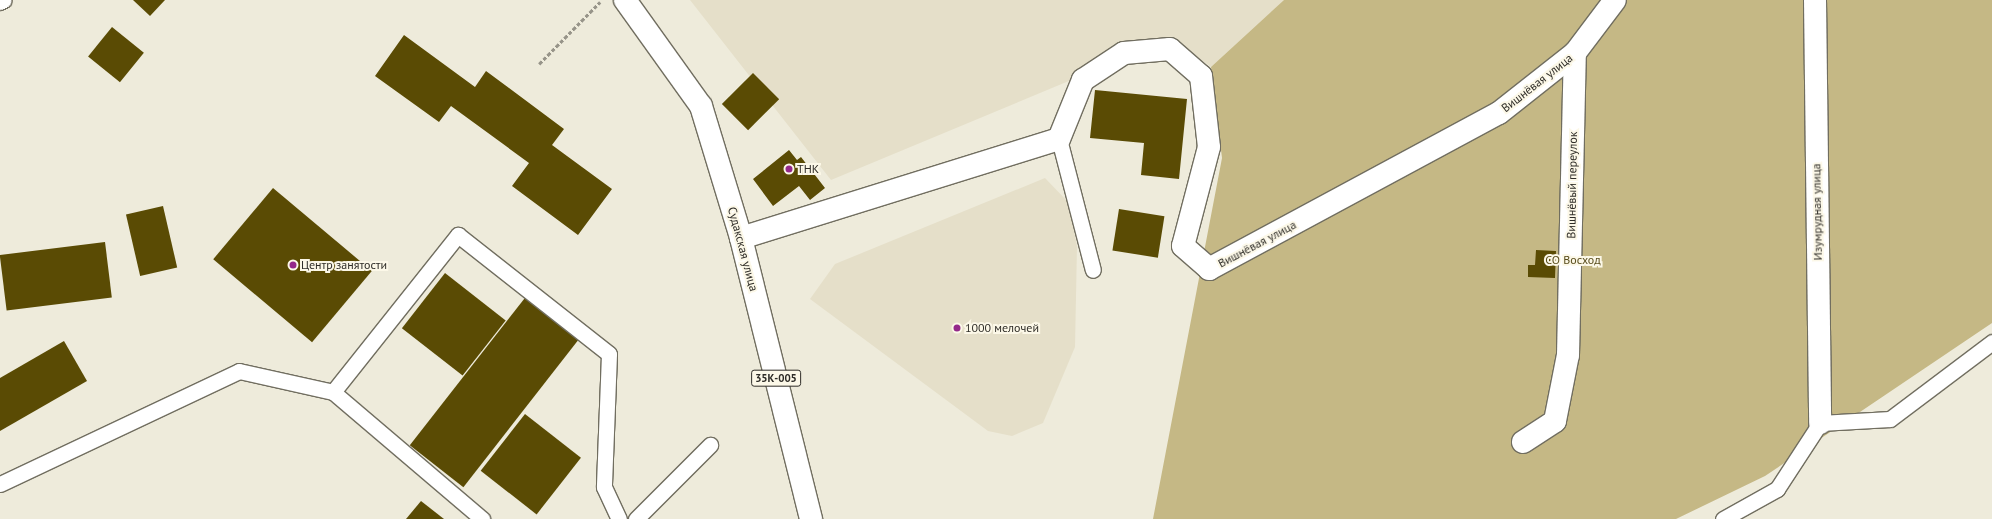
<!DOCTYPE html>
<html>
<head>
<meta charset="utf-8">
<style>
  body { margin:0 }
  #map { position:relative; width:1992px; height:519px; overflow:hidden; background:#eeebdb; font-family:"PT Sans",sans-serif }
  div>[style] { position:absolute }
  .built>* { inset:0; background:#e5dfc9 }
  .green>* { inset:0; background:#c5b885 }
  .building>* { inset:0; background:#5a4b04; transform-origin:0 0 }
  .path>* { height:2.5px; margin-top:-1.25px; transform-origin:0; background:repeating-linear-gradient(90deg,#979489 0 4px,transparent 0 6px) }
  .roads { filter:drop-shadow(1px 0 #716e60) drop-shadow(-1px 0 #716e60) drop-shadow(0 1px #716e60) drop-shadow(0 -1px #716e60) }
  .service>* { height:15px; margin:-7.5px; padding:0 7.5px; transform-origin:7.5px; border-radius:7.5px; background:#fff }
  .minor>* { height:22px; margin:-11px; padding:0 11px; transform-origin:11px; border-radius:11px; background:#fff }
  .primary>* { height:22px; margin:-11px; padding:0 11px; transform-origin:11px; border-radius:11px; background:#fff }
  .dots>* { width:11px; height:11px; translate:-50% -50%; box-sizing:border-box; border:2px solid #fcf8e8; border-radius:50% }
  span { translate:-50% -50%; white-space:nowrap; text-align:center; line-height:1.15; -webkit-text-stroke:4px #fcf8e8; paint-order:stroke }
  .shield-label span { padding:1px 3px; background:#fcf8e8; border:1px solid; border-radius:3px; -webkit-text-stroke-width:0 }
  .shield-label { font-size:11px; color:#2e2c27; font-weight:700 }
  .street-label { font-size:12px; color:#2e2c27 }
  .poi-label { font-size:12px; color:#2e2c27 }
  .left { translate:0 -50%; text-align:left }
  .park-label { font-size:12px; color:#5a4e1e }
</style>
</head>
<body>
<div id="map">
  <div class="built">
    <div style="clip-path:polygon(690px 0,1284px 0,1211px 67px,1172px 38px,831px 180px)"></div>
    <div style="clip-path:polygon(1045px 178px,1068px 202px,1077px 246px,1075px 347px,1043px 423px,1012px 436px,988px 431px,810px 299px,835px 264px)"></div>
  </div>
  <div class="green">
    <div style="clip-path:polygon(1284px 0,1992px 0,1992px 323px,1765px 476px,1676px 519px,1153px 519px,1222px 158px,1211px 67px)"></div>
  </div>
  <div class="building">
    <div style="clip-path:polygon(133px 0,165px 0,150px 16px)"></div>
    <div style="left:112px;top:27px;width:41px;height:38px;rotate:39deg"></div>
    <div style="clip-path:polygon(404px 35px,475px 87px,486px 71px,564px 129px,552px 145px,612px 189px,578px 235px,512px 186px,529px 163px,451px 106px,439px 122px,375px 76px)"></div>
    <div style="left:753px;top:73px;width:37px;height:44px;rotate:45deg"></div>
    <div style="clip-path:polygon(1095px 90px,1187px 99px,1179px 179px,1141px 175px,1144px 143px,1090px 138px)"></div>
    <div style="clip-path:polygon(789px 150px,797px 160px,801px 157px,825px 188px,810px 200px,799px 186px,773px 206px,753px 179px)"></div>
    <div style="left:273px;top:188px;width:129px;height:93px;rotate:40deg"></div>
    <div style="left:163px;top:206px;width:63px;height:38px;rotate:77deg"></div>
    <div style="left:1119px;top:209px;width:46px;height:42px;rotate:9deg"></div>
    <div style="left:105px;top:242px;width:56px;height:106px;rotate:83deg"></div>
    <div style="clip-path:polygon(1536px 250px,1556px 251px,1555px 278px,1528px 277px,1528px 265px,1535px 265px)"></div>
    <div style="left:445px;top:273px;width:77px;height:70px;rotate:38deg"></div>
    <div style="left:528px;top:294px;width:68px;height:192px;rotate:38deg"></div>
    <div style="clip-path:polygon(64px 341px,87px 381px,0 431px,0 378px)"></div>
    <div style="left:525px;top:414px;width:71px;height:72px;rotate:38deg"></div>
    <div style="clip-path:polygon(421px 501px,444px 519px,406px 519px)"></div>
  </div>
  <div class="path">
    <div style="left:539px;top:64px;width:87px;rotate:-45.5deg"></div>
  </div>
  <div class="roads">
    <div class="service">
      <div style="left:0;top:2px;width:4px;rotate:-27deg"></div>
      <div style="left:1059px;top:139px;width:135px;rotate:75.5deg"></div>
      <div style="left:333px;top:392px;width:201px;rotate:-51.5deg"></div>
      <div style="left:458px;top:235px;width:192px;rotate:38.2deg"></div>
      <div style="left:609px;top:354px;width:133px;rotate:92.2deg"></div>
      <div style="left:604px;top:487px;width:35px;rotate:65deg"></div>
      <div style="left:0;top:484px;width:264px;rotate:-25.3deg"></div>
      <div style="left:239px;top:371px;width:96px;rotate:12.6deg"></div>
      <div style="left:333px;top:392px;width:196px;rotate:40.4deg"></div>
      <div style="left:636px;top:519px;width:105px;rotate:-45deg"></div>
      <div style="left:1723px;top:519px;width:62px;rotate:-29.1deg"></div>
      <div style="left:1777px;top:489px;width:79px;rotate:-56.9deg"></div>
      <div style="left:1820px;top:423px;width:70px;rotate:-3.3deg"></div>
      <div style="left:1890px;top:419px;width:128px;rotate:-37deg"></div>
    </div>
    <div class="minor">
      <div style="left:1815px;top:0;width:423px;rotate:89.3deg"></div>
      <div style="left:741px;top:238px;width:333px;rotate:-17.3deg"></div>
      <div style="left:1059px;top:139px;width:64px;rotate:-67.9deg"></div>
      <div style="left:1083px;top:80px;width:49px;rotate:-33.4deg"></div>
      <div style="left:1124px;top:53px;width:46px;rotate:-5deg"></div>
      <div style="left:1170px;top:49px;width:41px;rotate:41.1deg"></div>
      <div style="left:1201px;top:76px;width:71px;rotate:83.6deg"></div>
      <div style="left:1209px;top:147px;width:102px;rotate:104.7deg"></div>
      <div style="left:1183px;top:246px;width:35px;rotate:41deg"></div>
      <div style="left:1209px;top:269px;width:329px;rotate:-28.3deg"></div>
      <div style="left:1499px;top:113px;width:97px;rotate:-38.3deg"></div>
      <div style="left:1575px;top:53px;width:66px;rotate:-53deg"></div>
      <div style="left:1523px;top:442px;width:38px;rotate:-33deg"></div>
      <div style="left:1555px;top:421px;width:67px;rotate:-78.9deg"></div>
      <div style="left:1568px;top:355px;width:302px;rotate:-88.7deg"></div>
    </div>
    <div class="primary">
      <div style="left:625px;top:0;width:130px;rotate:54.4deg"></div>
      <div style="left:701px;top:106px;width:138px;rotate:73.1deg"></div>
      <div style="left:741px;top:238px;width:290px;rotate:76deg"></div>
    </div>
  </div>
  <div class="dots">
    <div style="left:789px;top:169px;background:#94288a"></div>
    <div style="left:293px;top:265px;background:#94288a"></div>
    <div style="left:957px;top:328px;background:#94288a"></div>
  </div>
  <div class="shield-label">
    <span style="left:776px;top:378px">35К-005</span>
  </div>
  <div class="street-label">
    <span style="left:1537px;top:83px;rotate:-38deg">Вишнёвая улица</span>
    <span style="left:1572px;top:185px;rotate:-89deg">Вишнёвый переулок</span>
    <span style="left:1817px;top:212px;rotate:-91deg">Изумрудная улица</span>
    <span style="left:1257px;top:244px;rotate:-28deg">Вишнёвая улица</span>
    <span style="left:743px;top:249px;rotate:75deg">Судакская улица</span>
  </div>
  <div class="poi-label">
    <span class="left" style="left:797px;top:169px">ТНК</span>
    <span class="left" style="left:301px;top:265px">Центр занятости</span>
    <span class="left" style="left:965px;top:328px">1000 мелочей</span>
  </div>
  <div class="park-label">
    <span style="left:1573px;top:260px">СО Восход</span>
  </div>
</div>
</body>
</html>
